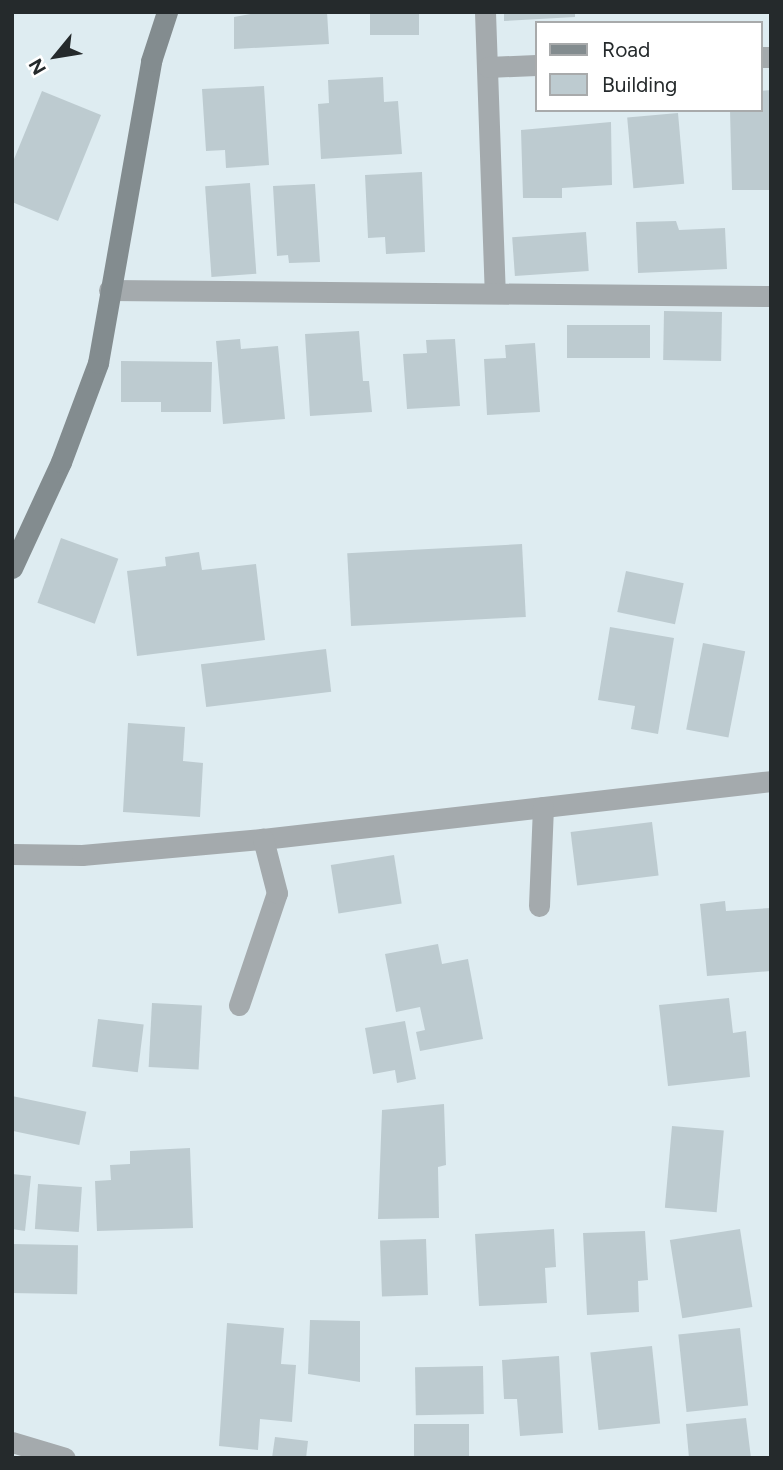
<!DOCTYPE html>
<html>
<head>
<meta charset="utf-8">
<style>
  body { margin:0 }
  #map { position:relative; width:783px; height:1470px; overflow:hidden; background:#deecf1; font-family:Figtree,sans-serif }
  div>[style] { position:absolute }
  .building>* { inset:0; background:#bdcbd0; transform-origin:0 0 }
  .street>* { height:21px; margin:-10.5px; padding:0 10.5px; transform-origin:10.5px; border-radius:10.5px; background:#a4aaad }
  .secondary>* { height:21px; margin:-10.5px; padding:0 10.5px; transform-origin:10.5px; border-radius:10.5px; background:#838c8f }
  span { translate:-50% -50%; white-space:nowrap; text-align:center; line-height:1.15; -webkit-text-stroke:6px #fff; paint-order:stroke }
  .frame { position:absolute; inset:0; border:14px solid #252a2c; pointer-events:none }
  .legend { position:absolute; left:535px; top:21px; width:228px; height:91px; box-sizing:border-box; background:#fff; border:2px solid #a8aaab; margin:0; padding:9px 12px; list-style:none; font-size:21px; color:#252a2c }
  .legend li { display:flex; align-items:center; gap:14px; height:35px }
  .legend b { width:35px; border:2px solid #a8aaab }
  .north { position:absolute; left:21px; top:21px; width:70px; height:70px; -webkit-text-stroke:5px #fff; paint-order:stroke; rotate:240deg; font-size:19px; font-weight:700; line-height:28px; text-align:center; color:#252a2c }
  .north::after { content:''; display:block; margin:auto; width:24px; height:32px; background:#252a2c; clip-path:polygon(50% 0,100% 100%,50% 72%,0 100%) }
</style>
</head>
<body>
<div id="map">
  <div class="building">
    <div style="clip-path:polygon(262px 12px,327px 12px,329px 44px,234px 49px,234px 17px)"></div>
    <div style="left:370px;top:12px;width:49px;height:23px"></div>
    <div style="clip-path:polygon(504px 12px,575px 12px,575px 17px,504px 21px)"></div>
    <div style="clip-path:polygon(383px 77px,384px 102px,398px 101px,402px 154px,321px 159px,318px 104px,329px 103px,328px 80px)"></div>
    <div style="clip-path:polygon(264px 86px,269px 165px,226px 168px,225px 150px,206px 151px,202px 89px)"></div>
    <div style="clip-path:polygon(771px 90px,771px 190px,732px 190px,730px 110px,760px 110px,760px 91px)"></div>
    <div style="clip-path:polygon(42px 91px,101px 115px,58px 221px,12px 202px,12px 164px)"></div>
    <div style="left:678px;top:113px;width:71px;height:51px;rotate:85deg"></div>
    <div style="clip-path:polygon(611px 122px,612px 185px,562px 188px,562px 198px,523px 198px,521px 130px)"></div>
    <div style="clip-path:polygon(422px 172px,425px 252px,386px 254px,385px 237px,368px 238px,365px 175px)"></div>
    <div style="left:250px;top:183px;width:91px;height:45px;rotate:86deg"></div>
    <div style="clip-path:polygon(315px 184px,320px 262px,289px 263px,288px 255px,277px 256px,273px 186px)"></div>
    <div style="clip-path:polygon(676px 221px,679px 230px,725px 228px,727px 269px,638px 273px,636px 222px)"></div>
    <div style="left:586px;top:232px;width:39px;height:74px;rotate:86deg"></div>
    <div style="left:664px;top:311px;width:58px;height:49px;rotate:1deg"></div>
    <div style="left:567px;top:325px;width:83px;height:33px"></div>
    <div style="clip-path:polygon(359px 331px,363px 381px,369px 381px,372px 412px,310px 416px,305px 334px)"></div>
    <div style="clip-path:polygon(240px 339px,241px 349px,278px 346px,285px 419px,223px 424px,216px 341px)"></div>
    <div style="clip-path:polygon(455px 339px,460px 406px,407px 409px,403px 354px,427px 353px,426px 340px)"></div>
    <div style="clip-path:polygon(535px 343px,540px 412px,487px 415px,484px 359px,506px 358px,505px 345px)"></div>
    <div style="clip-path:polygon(121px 361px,212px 362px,211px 412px,161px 412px,161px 402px,121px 402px)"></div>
    <div style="left:61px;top:538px;width:61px;height:69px;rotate:20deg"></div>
    <div style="left:522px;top:544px;width:73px;height:175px;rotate:87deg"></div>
    <div style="clip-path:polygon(199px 552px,202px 570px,256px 564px,265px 640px,137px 656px,127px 571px,166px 566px,165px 557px)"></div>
    <div style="left:626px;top:571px;width:59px;height:42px;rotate:12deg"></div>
    <div style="clip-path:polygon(610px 627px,674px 638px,658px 734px,631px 729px,635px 706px,598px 700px)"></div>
    <div style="left:703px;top:643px;width:43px;height:88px;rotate:11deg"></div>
    <div style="left:326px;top:649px;width:43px;height:126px;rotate:83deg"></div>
    <div style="clip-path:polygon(128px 723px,185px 727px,183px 761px,203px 763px,200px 817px,123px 812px)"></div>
    <div style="left:652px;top:822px;width:54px;height:82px;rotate:83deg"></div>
    <div style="left:394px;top:855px;width:49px;height:64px;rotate:81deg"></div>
    <div style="clip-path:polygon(725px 901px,726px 911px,771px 908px,771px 971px,707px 976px,700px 904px)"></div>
    <div style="clip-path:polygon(438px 944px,442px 964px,468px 959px,483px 1039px,420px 1051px,416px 1032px,425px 1030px,420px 1007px,396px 1012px,385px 954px)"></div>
    <div style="clip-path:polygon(729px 998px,733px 1033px,746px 1031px,750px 1077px,668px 1086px,659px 1005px)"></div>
    <div style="left:152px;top:1003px;width:50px;height:64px;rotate:3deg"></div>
    <div style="left:98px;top:1019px;width:46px;height:48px;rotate:7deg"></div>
    <div style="clip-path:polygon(405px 1021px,416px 1079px,397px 1083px,395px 1070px,373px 1074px,365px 1028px)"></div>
    <div style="left:12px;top:1096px;width:76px;height:34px;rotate:12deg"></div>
    <div style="clip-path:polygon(444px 1104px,446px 1165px,438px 1167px,439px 1218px,378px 1219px,382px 1110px)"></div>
    <div style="left:672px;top:1126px;width:52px;height:82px;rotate:5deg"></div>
    <div style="clip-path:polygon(190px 1148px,193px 1228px,97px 1231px,95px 1181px,111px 1180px,110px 1165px,130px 1164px,130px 1151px)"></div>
    <div style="clip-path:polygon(12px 1174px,31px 1176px,25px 1231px,12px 1229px)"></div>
    <div style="left:38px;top:1184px;width:44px;height:45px;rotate:4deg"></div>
    <div style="clip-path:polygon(554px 1229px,556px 1267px,545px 1268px,547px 1303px,479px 1306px,475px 1234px)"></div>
    <div style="left:740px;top:1229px;width:79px;height:71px;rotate:81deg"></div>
    <div style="clip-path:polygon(645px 1231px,648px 1280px,638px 1281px,639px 1312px,587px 1315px,583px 1233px)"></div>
    <div style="left:426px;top:1239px;width:56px;height:46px;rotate:88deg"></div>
    <div style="left:12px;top:1244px;width:66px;height:49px;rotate:1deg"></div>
    <div style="clip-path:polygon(310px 1320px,360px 1321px,360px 1382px,308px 1374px)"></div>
    <div style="clip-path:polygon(227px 1323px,284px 1328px,281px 1364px,296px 1365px,292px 1422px,260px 1419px,258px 1450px,219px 1446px)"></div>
    <div style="left:740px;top:1328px;width:78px;height:62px;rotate:84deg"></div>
    <div style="left:652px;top:1346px;width:78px;height:62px;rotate:84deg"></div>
    <div style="clip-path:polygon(559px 1356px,563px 1433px,520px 1436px,517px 1399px,504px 1399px,502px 1360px)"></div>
    <div style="left:483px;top:1366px;width:48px;height:68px;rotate:89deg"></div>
    <div style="clip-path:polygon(746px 1418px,751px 1458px,689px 1458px,686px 1424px)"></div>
    <div style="left:414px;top:1424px;width:55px;height:34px"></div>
    <div style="clip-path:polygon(275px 1437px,308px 1441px,306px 1458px,272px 1458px)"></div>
  </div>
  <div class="street">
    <div style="left:485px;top:12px;width:281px;rotate:88deg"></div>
    <div style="left:760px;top:57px;width:11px"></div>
    <div style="left:488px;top:67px;width:48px;rotate:-2.4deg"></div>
    <div style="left:109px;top:290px;width:662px;rotate:0.52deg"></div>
    <div style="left:12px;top:854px;width:70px;rotate:0.8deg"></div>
    <div style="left:82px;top:855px;width:182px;rotate:-5.1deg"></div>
    <div style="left:263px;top:839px;width:511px;rotate:-6.51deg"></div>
    <div style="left:539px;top:906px;width:99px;rotate:-87.7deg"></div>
    <div style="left:239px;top:1005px;width:118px;rotate:-71.3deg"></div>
    <div style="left:277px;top:893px;width:56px;rotate:-104.5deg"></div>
    <div style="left:12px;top:1442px;width:55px;rotate:16.8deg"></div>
  </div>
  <div class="secondary">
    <div style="left:12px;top:568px;width:117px;rotate:-65.2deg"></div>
    <div style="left:61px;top:462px;width:106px;rotate:-69.5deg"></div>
    <div style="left:98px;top:363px;width:307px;rotate:-80deg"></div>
    <div style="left:151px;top:61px;width:52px;rotate:-71.9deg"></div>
  </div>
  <div class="frame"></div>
  <ul class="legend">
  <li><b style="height:9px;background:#838c8f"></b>Road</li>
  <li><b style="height:19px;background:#bdcbd0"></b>Building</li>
  </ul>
  <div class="north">N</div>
</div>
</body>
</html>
